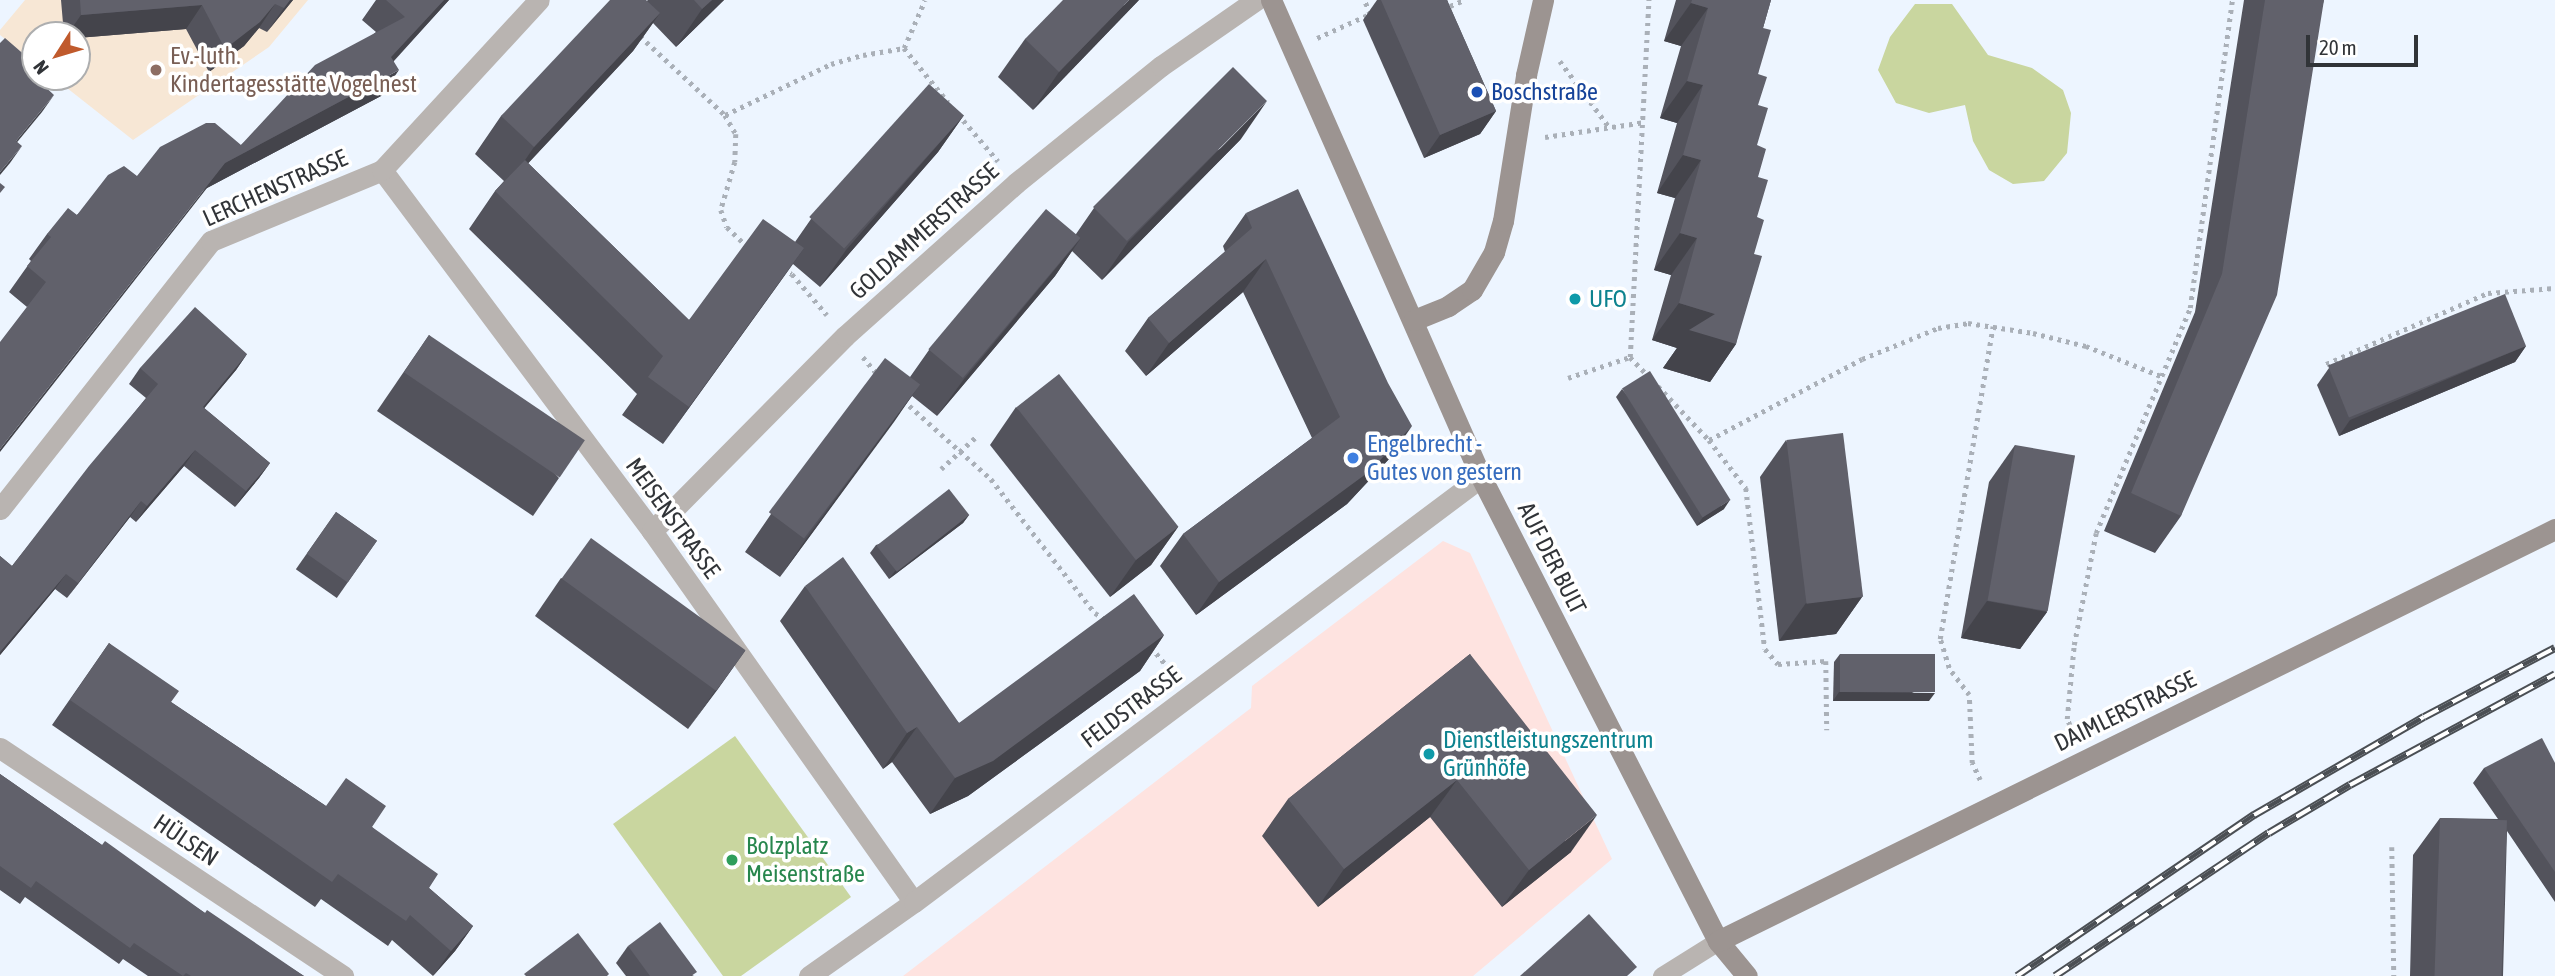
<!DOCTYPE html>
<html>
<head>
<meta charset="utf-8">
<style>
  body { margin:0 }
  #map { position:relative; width:2555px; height:976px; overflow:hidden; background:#edf5ff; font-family:"Asap Condensed",sans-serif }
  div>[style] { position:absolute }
  .commercial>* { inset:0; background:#fee3e0 }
  .education>* { inset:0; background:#f7e7d5 }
  .green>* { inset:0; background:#c9d69f }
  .path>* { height:4.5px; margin-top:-2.25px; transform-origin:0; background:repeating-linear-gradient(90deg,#aab0b8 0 3.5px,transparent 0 8.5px) }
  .lane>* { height:19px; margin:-9.5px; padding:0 9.5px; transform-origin:9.5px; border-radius:9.5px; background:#b9b4b1 }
  .street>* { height:21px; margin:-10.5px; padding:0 10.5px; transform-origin:10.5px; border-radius:10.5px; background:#b9b4b1 }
  .secondary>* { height:21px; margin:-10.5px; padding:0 10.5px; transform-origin:10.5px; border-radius:10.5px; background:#9c9491 }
  .rail>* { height:8px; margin-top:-4px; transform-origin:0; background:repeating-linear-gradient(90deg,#fff 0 16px,#4b4f54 0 32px); box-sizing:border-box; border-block:2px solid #4b4f54 }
  .wall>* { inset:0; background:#53535c; transform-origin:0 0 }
  .shaded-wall>* { inset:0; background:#44444b }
  .building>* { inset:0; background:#61616b; transform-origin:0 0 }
  .dots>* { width:19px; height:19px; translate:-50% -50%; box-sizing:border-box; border:4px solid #fff; border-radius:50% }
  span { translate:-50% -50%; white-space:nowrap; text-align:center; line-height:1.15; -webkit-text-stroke:7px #fff; paint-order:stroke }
  .education-label { font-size:24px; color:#785e54 }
  .left { translate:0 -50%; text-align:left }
  .transit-label { font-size:24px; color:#164399 }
  .street-label { font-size:24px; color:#313438 }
  .culture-label { font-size:24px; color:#0d838f }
  .shop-label { font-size:24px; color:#366cbe }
  .leisure-label { font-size:24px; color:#27864d }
  .north { position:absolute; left:21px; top:21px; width:70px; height:70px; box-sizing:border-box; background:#fff; border:2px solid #adaeaf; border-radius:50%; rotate:233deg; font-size:19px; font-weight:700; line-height:28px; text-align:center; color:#313438 }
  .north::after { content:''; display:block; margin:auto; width:24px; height:32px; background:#c05a2c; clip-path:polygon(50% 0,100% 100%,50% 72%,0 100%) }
  .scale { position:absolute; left:2306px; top:35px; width:112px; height:32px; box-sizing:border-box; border:4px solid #313438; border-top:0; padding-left:9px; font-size:21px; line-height:24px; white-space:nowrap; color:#313438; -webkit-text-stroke:5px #fff; paint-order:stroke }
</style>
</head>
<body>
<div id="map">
  <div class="commercial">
    <div style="clip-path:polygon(1443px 541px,1470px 553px,1612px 859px,1473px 976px,903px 976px,1251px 708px,1252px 686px)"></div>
  </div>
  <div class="education">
    <div style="clip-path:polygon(25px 0,308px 0,269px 47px,133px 140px,53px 77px,77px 77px,77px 35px,35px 35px,35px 63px,0 35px,0 30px)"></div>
  </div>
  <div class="green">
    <div style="clip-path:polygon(1915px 4px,1952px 4px,1988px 55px,2032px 68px,2063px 90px,2071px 113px,2067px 153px,2044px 181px,2013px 184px,1989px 170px,1973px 141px,1965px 105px,1929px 113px,1896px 103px,1878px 70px,1890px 37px)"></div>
    <div style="clip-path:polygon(735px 736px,851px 897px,741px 976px,723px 976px,613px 824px)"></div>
  </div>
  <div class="path">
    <div style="left:1444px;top:0;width:8px;rotate:45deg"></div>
    <div style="left:1450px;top:6px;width:15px;rotate:-23deg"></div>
    <div style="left:640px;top:36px;width:116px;rotate:42.9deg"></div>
    <div style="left:725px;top:115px;width:22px;rotate:60deg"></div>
    <div style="left:736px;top:134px;width:28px;rotate:92deg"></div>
    <div style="left:735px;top:162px;width:50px;rotate:106.3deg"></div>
    <div style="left:721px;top:210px;width:18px;rotate:71deg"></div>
    <div style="left:727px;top:227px;width:30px;rotate:44deg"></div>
    <div style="left:1317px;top:38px;width:58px;rotate:-24.4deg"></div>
    <div style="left:1370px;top:14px;width:15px;rotate:-113deg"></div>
    <div style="left:904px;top:48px;width:52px;rotate:-66.4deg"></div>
    <div style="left:1560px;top:61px;width:84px;rotate:53.3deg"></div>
    <div style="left:958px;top:114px;width:62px;rotate:49.6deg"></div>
    <div style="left:725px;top:115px;width:118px;rotate:-25.7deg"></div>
    <div style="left:831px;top:64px;width:33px;rotate:-16deg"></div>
    <div style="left:863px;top:55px;width:42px;rotate:-9.7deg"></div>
    <div style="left:904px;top:48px;width:70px;rotate:50.8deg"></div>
    <div style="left:1545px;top:137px;width:101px;rotate:-8.5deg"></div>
    <div style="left:783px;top:269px;width:10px;rotate:29deg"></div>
    <div style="left:792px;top:274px;width:54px;rotate:49.5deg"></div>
    <div style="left:863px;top:357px;width:26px;rotate:50deg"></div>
    <div style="left:1630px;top:357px;width:358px;rotate:-87deg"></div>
    <div style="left:2326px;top:364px;width:177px;rotate:-23.7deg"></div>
    <div style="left:2488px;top:293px;width:67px;rotate:-4.3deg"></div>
    <div style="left:1568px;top:378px;width:65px;rotate:-18.7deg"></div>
    <div style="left:1630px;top:357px;width:28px;rotate:46deg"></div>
    <div style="left:1658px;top:386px;width:74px;rotate:46.6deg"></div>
    <div style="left:1709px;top:440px;width:61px;rotate:52.4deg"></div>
    <div style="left:1746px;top:488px;width:162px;rotate:83.3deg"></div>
    <div style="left:1765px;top:649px;width:20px;rotate:49deg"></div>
    <div style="left:1778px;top:664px;width:48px;rotate:-3.6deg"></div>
    <div style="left:1826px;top:661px;width:69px;rotate:89.2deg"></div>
    <div style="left:903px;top:400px;width:118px;rotate:41.9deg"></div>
    <div style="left:991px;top:479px;width:170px;rotate:52.2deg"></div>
    <div style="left:1095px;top:613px;width:12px;rotate:31deg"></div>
    <div style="left:1709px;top:440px;width:173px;rotate:-27.9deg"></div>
    <div style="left:1862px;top:359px;width:82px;rotate:-22.2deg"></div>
    <div style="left:1938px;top:328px;width:30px;rotate:-9deg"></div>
    <div style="left:1968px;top:323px;width:66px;rotate:8.7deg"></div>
    <div style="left:2033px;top:333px;width:55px;rotate:13.8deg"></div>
    <div style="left:2086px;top:346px;width:81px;rotate:21.8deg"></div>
    <div style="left:941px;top:469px;width:50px;rotate:-42.6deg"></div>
    <div style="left:1151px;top:647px;width:34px;rotate:50deg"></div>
    <div style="left:2073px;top:733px;width:15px;rotate:-113deg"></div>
    <div style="left:2067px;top:719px;width:74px;rotate:-84.6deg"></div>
    <div style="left:2074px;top:645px;width:114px;rotate:-78.9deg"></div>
    <div style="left:2096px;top:533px;width:244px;rotate:-67.3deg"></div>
    <div style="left:2190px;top:308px;width:311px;rotate:-82.2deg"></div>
    <div style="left:1980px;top:780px;width:19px;rotate:-115deg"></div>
    <div style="left:1972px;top:763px;width:68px;rotate:-92.5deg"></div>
    <div style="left:1969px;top:695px;width:34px;rotate:-127deg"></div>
    <div style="left:1949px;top:668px;width:30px;rotate:-107deg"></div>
    <div style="left:1940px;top:639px;width:317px;rotate:-80.4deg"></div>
    <div style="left:2392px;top:847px;width:129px;rotate:89.1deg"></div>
  </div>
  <div class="lane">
    <div style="left:1662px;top:976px;width:66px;rotate:-32deg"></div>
  </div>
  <div class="street">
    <div style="left:382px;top:170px;width:451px;rotate:53.2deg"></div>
    <div style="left:652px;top:531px;width:454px;rotate:54.8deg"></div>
    <div style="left:0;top:509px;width:341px;rotate:-51.8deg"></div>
    <div style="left:211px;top:241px;width:185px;rotate:-22.5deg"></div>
    <div style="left:382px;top:170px;width:231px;rotate:-47.3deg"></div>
    <div style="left:652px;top:531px;width:274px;rotate:-45.3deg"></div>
    <div style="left:845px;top:336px;width:229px;rotate:-41.8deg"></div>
    <div style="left:1016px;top:183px;width:186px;rotate:-38.9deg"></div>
    <div style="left:1161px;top:66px;width:116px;rotate:-34.8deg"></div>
    <div style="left:0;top:748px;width:412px;rotate:33.6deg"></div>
    <div style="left:809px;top:976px;width:128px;rotate:-35.2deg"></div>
    <div style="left:914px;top:902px;width:709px;rotate:-36.85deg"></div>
  </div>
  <div class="secondary">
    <div style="left:1271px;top:0;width:521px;rotate:66.24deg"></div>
    <div style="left:1481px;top:477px;width:521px;rotate:62.94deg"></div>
    <div style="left:1718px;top:941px;width:45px;rotate:50.4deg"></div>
    <div style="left:1414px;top:320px;width:37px;rotate:-22deg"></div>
    <div style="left:1448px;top:306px;width:29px;rotate:-34deg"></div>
    <div style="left:1472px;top:290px;width:44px;rotate:-59.9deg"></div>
    <div style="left:1494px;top:252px;width:32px;rotate:-74deg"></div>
    <div style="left:1503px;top:221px;width:148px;rotate:-81deg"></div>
    <div style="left:1526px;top:75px;width:77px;rotate:-77.2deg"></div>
    <div style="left:1718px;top:941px;width:933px;rotate:-26.21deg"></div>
  </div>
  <div class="rail">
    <div style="left:2017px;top:976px;width:287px;rotate:-34.2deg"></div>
    <div style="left:2254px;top:815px;width:196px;rotate:-30deg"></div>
    <div style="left:2424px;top:717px;width:148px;rotate:-27.8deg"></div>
    <div style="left:2055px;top:976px;width:257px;rotate:-33.8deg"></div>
    <div style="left:2269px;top:833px;width:94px;rotate:-30.7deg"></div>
    <div style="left:2350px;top:785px;width:233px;rotate:-28.4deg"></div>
  </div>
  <div class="wall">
    <div style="clip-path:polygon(61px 0,293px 0,267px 32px,259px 28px,244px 46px,209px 72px,186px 29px,77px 38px,77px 35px,64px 35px)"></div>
    <div style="clip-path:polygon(376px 0,449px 0,394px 61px,381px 96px,207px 188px,27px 307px,9px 292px,31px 261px,29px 259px,47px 234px,137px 176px,241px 145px,376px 32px,362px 20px)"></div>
    <div style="clip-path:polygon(648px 0,724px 0,676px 47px,653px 23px,633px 51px,528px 163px,689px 320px,795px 242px,811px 219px,964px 115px,938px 152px,820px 287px,793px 264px,663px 444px,622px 415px,637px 394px,469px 229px,495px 191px,504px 181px,475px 154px,501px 116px)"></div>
    <div style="clip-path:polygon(1139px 0,1033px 110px,998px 77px,1025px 39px)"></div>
    <div style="clip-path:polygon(1377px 0,1447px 0,1496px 111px,1480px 134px,1424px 158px,1363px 20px)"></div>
    <div style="clip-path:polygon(1676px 0,1771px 0,1763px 28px,1758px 74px,1758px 105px,1757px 145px,1758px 177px,1754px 254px,1736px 344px,1710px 382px,1663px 368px,1677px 348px,1652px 340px,1671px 275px,1654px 270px,1675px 198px,1657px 193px,1677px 123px,1660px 118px,1681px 46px,1664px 41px)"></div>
    <div style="clip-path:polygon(2244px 0,2324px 0,2181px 516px,2155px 553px,2104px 531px,2195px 312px)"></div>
    <div style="clip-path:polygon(1241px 139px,1102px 280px,1072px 251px,1055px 276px,937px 416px,912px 396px,780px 577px,745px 552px,771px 514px,910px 377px,929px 350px,1076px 234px,1094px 208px)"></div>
    <div style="clip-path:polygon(1246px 213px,1389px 459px,1347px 504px,1196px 615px,1160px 566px,1183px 534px,1312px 438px,1243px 292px,1146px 376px,1125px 351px,1148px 318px,1225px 252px,1223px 246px)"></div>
    <div style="clip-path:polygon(429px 335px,559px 478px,533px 516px,377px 411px)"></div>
    <div style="clip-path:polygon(2526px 346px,2515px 362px,2339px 436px,2317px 385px,2329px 368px)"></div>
    <div style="clip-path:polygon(247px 354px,236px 370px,204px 408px,270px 463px,259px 478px,235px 507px,184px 466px,136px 522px,130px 517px,67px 598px,55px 589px,0 655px,0 556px,12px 566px,146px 398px,129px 384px,140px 368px)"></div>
    <div style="clip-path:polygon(1622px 389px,1724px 509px,1697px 526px,1616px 397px)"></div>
    <div style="clip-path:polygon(1016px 407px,1178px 527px,1151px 565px,1110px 597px,990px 445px)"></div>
    <div style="clip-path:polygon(1786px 440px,1862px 597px,1836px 634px,1779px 641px,1760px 477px)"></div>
    <div style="clip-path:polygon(2015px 445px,2047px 612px,2020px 649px,1961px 638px,1989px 482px)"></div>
    <div style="left:336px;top:512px;width:50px;height:70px;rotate:35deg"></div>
    <div style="clip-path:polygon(969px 515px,963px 523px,889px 579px,870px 553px,876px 545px)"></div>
    <div style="clip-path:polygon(561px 578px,745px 651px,688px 729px,535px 616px)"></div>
    <div style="clip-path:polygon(805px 586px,959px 723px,1164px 635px,1140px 671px,968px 796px,930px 814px,892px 762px,883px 769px,780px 621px)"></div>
    <div style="clip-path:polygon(109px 643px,171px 702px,326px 806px,372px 827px,429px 888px,473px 926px,455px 951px,433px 976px,392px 940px,388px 946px,321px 899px,315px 907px,52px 725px)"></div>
    <div style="clip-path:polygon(1470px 654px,1571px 852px,1502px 907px,1430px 817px,1318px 907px,1262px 836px,1288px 799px)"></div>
    <div style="clip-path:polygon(1840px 654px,1929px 701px,1833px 701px,1834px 662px)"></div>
    <div style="clip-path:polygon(2555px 763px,2555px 902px,2507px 831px,2503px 976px,2410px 976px,2413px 855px,2440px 818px,2498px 819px,2473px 783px,2484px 768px)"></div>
    <div style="clip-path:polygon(0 774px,102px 845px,205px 913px,304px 976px,148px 976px,123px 959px,119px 964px,25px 897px,20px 904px,0 890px)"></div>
    <div style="clip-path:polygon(628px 946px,694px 976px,626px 976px,616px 963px)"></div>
  </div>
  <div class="shaded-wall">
    <div style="clip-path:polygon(290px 0,293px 0,267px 32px,284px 8px)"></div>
    <div style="clip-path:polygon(444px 0,449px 0,374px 82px,391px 57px)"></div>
    <div style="clip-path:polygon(712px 0,724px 0,676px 47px,702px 9px)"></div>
    <div style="clip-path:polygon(1129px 0,1139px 0,1033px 110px,1059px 72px)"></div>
    <div style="clip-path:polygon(1691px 3px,1708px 8px,1681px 46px,1664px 41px)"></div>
    <div style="clip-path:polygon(275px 4px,259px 28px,244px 46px,209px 72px,225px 49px)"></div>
    <div style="clip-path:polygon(202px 5px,186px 29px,77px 38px,77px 35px,67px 35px,81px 15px)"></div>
    <div style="clip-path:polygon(660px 13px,633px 51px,508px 185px,534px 147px)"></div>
    <div style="clip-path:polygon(399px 70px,381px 96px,207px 188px,0 452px,0 449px,225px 163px)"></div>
    <div style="clip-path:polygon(1687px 81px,1703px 85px,1677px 123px,1660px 118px)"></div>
    <div style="clip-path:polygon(54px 95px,42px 112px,4px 158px,16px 141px)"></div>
    <div style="clip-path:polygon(1267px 101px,1241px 139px,1102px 280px,1128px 242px)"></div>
    <div style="clip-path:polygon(1496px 111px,1480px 134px,1424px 158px,1440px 135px)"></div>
    <div style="clip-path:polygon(964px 115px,938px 152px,820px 287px,846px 250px)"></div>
    <div style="clip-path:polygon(22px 146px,10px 163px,0 175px,0 172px)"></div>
    <div style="clip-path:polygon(1683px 155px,1701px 160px,1675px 198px,1657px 193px)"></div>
    <div style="clip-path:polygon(1680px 233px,1697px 238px,1671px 275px,1654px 270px)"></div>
    <div style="clip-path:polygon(1081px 238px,1055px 276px,937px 416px,964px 379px)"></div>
    <div style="clip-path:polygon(804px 248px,777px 286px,663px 444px,689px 407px)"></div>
    <div style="clip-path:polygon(1266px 259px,1243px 292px,1146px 376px,1169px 343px)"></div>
    <div style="clip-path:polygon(1679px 303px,1715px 314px,1736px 344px,1710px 382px,1663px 368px,1677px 348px,1652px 340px)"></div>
    <div style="clip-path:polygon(2526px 346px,2515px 362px,2339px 436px,2350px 420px)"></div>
    <div style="clip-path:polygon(247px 354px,236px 370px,192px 423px,203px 407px)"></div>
    <div style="clip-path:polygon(920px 384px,894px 422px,780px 577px,806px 539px)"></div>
    <div style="clip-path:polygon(1412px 426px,1389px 459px,1347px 504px,1196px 615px,1219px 582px)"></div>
    <div style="clip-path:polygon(195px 450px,184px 466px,136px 522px,147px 506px)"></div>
    <div style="clip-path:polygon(270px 463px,259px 478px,235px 507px,246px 491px)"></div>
    <div style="clip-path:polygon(1730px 500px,1724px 509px,1697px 526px,1703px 517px)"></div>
    <div style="clip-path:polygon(141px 501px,130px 517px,67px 598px,78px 583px)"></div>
    <div style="clip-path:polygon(969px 515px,963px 523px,889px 579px,895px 571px)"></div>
    <div style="clip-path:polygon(1178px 527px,1151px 565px,1110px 597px,1136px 560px)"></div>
    <div style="clip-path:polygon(66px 574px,55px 589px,0 655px,0 652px)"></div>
    <div style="clip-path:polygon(1862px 597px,1836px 634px,1779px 641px,1806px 603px)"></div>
    <div style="clip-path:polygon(1987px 601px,2047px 612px,2020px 649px,1961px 638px)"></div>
    <div style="clip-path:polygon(1164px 635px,1140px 671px,968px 796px,930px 814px,955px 778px)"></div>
    <div style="clip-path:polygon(745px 651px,718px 689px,688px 729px,715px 691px)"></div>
    <div style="clip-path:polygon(1839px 692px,1935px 693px,1929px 701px,1833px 701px)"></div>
    <div style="clip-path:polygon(917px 727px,892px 762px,883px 769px,907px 733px)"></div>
    <div style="clip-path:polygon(1457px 780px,1430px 817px,1318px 907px,1344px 869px)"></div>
    <div style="clip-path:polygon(1597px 815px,1571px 852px,1502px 907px,1529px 870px)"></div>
    <div style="clip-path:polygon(473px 926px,455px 951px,433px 976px,451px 951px)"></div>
  </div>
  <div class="building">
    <div style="clip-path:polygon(80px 0,290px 0,284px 8px,275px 4px,260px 22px,225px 49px,202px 5px,81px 15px)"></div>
    <div style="clip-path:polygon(386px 0,444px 0,391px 57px,399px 70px,225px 163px,0 449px,0 342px,46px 282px,27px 266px,51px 237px,47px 234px,68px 208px,77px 215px,108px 175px,124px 166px,137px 176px,160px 147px,206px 123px,215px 123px,241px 145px,315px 65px,405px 17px)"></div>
    <div style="clip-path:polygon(610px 0,646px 0,660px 13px,534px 147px,501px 116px)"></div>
    <div style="clip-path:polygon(694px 0,712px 0,702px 9px)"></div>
    <div style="clip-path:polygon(1063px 0,1129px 0,1059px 72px,1025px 39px)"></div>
    <div style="clip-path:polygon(1381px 0,1447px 0,1496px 111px,1440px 135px)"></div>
    <div style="clip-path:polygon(1692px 0,1771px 0,1763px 28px,1771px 30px,1758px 74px,1767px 77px,1758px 105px,1768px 108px,1757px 145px,1766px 149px,1758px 177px,1768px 180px,1757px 217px,1764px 220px,1754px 254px,1762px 256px,1736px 344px,1689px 330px,1715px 314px,1679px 303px,1697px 238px,1680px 233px,1701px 160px,1683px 155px,1703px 85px,1687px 81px,1708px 8px,1691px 3px)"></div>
    <div style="clip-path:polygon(2265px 0,2324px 0,2277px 295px,2181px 516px,2131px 493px,2222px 274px)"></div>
    <div style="clip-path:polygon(5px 38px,35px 64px,35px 77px,44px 77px,40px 82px,54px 95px,16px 141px,22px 146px,0 172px,0 43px)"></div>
    <div style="left:1233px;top:67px;width:48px;height:198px;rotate:45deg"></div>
    <div style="left:929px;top:84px;width:47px;height:179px;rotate:42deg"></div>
    <div style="clip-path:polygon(525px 160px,689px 320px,763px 219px,804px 248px,689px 407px,648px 377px,663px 356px,495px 191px)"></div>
    <div style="clip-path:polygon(0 183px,5px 187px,0 193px)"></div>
    <div style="clip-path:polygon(1298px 189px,1388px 383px,1412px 426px,1370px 471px,1219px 582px,1183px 534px,1340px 417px,1266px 259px,1169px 343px,1148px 318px,1252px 228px,1246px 213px)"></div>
    <div style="left:1046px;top:209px;width:45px;height:183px;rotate:40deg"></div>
    <div style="left:2505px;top:294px;width:56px;height:191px;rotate:68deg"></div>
    <div style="clip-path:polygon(195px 307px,247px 354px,203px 407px,270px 463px,246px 491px,195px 450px,147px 506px,141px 501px,78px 583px,66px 574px,0 652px,0 556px,12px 566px,89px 466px,158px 384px,140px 368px)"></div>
    <div style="left:429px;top:335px;width:188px;height:45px;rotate:34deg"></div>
    <div style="left:885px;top:358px;width:44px;height:193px;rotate:37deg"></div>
    <div style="left:1650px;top:371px;width:152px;height:33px;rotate:58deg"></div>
    <div style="left:1059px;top:374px;width:194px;height:54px;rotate:52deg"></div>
    <div style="left:1843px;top:433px;width:165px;height:57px;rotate:83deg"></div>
    <div style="left:2015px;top:445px;width:61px;height:158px;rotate:10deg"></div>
    <div style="left:949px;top:489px;width:33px;height:92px;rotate:52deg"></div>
    <div style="left:336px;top:512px;width:50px;height:51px;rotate:35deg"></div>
    <div style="left:591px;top:538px;width:191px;height:50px;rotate:36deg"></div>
    <div style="clip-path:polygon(843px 557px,959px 723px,1134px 594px,1164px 635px,993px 761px,955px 778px,917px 727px,907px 733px,805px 586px)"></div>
    <div style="clip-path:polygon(109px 643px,179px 691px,171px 702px,326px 806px,346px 778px,386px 806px,372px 827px,438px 874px,429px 888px,473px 926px,451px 951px,410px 915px,406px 921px,338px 874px,332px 882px,70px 700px)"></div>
    <div style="clip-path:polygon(1470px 654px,1597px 815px,1529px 870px,1457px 780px,1344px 869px,1288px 799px)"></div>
    <div style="left:1840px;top:654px;width:95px;height:38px"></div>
    <div style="clip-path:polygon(2542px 738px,2555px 763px,2555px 872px,2484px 768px)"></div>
    <div style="clip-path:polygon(0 774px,102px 845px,105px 841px,205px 913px,207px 910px,304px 976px,191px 976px,186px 973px,183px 976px,134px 943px,130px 948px,36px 881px,31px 888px,0 866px)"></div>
    <div style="left:2440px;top:818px;width:67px;height:158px;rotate:2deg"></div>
    <div style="clip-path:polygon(1589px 914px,1637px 967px,1627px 976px,1520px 976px)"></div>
    <div style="clip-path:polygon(660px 922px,697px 972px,691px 976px,650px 976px,628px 946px)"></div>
    <div style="clip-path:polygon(578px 933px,609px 974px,607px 976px,526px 976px,524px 974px)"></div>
  </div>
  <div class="dots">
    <div style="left:156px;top:70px;background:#8d6e63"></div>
    <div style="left:1477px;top:92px;background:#1a4fb4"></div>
    <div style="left:1575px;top:299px;background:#0f9aa8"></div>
    <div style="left:1353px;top:458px;background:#3f7fe0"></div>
    <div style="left:1429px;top:754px;background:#0f9aa8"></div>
    <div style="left:732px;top:860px;background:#2e9e5b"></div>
  </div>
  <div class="education-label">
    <span class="left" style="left:170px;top:70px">Ev.-luth.<br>Kindertagesstätte Vogelnest</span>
  </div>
  <div class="transit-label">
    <span class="left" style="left:1491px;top:92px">Boschstraße</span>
  </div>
  <div class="street-label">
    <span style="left:275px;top:188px;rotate:-24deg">LERCHENSTRASSE</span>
    <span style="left:924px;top:231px;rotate:-42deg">GOLDAMMERSTRASSE</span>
    <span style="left:673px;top:518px;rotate:54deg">MEISENSTRASSE</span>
    <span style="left:1552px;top:558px;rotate:63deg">AUF DER BULT</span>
    <span style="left:1131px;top:707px;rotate:-37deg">FELDSTRASSE</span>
    <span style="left:2125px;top:711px;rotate:-26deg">DAIMLERSTRASSE</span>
    <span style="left:186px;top:840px;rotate:34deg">HÜLSEN</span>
  </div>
  <div class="culture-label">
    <span class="left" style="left:1589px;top:299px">UFO</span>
    <span class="left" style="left:1443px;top:754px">Dienstleistungszentrum<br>Grünhöfe</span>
  </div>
  <div class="shop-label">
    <span class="left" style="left:1367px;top:458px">Engelbrecht -<br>Gutes von gestern</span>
  </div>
  <div class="leisure-label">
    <span class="left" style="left:746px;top:860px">Bolzplatz<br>Meisenstraße</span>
  </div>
  <div class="north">N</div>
  <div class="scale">20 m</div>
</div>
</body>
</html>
